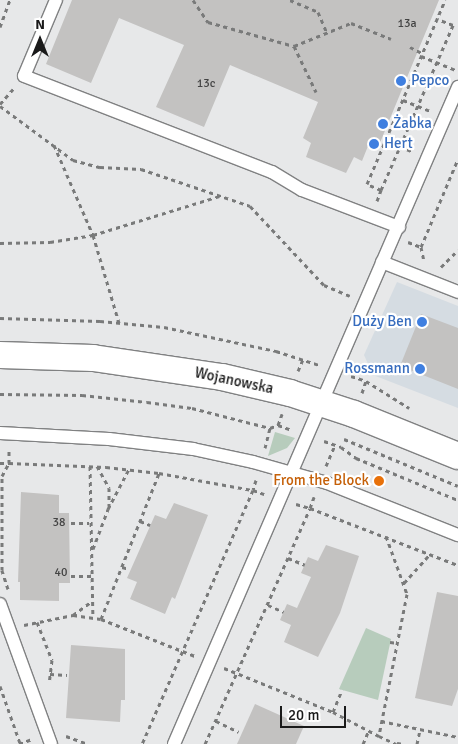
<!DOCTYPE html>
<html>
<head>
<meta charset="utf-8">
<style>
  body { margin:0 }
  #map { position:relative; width:458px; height:744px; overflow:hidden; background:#e7e8e9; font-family:Signika,sans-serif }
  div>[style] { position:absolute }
  .built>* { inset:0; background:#d5dce2 }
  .green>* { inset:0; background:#b7ccbc }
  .building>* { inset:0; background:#c3c2c1 }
  .path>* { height:3px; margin-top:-1.5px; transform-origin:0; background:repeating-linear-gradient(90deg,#797a7a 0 4px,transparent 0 8px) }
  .roads { filter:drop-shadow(1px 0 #808182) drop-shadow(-1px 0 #808182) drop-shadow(0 1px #808182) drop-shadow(0 -1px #808182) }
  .lane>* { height:12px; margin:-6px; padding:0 6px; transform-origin:6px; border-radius:6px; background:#fff }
  .street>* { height:26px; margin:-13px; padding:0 13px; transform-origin:13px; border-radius:13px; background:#fff }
  .dots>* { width:14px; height:14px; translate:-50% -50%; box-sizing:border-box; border:2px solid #fff; border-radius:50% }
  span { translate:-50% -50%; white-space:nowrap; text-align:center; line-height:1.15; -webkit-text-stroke:4.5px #fff; paint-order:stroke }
  .number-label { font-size:12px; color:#444 }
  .number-label span { -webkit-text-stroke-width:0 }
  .shop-label { font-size:15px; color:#366cbe }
  .left { translate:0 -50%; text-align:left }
  .right { translate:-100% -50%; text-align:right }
  .street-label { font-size:15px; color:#1a1a1a }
  .food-label { font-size:15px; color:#c56008 }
  .north { position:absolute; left:15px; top:15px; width:50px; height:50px; -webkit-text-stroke:4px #fff; paint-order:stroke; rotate:0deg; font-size:14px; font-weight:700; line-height:20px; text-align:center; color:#1a1a1a }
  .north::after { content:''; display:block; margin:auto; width:18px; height:22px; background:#1a1a1a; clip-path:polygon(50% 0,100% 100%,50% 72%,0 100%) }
  .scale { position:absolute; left:280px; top:706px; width:66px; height:22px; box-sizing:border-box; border:2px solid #1a1a1a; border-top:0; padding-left:6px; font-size:15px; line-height:18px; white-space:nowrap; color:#1a1a1a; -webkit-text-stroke:4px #fff; paint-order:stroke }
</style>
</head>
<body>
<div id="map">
  <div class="built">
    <div style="clip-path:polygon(397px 282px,458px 306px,458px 408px,373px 375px,364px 355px)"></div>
  </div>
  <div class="green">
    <div style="clip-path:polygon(275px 432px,295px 438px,287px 448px,268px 456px)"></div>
    <div style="clip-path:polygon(366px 628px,391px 639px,378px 700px,339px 689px)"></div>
  </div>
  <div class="building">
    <div style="clip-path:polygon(72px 0,439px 0,377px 150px,368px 146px,362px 161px,354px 157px,346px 173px,306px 157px,311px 143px,303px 138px,318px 102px,230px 65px,204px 127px,156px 107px,184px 45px,119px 18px,91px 83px,46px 64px)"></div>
    <div style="clip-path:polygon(421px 314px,458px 328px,458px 389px,400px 366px)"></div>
    <div style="clip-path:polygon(21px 492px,59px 495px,59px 513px,69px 513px,70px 583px,59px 583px,59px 601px,20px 600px,20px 582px,18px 582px)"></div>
    <div style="clip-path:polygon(174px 503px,208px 515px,175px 599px,172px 597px,165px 614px,130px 599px,137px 582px,127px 578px,155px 515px,166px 519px)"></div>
    <div style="clip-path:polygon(326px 545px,359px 556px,340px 613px,318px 657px,284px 642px,291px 625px,280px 620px,287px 604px,297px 608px,311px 577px,301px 573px,308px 557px,318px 561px)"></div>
    <div style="clip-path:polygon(437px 592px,458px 596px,458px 689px,452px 706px,415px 698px)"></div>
    <div style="clip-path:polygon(71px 645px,125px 649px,125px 700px,121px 700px,120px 722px,66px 718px)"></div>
    <div style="clip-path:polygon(255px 704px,304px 726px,296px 744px,237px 744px)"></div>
  </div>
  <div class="path">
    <div style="left:193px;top:0;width:27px;rotate:56deg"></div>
    <div style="left:208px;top:22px;width:89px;rotate:15.6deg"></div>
    <div style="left:294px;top:46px;width:61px;rotate:-22deg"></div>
    <div style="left:351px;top:23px;width:43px;rotate:21.8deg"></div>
    <div style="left:290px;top:0;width:30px;rotate:23deg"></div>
    <div style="left:318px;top:12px;width:23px;rotate:67deg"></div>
    <div style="left:0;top:27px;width:29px;rotate:-70deg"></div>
    <div style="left:294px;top:46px;width:51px;rotate:64.4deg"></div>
    <div style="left:410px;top:47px;width:13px;rotate:27deg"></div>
    <div style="left:421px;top:56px;width:37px;rotate:22deg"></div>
    <div style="left:403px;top:100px;width:29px;rotate:22deg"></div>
    <div style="left:0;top:104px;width:20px;rotate:-49deg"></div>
    <div style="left:0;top:106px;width:91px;rotate:36.5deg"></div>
    <div style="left:73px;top:160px;width:28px;rotate:15deg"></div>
    <div style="left:100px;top:167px;width:41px;rotate:2.8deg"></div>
    <div style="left:141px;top:169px;width:115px;rotate:18.7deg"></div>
    <div style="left:250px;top:206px;width:108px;rotate:46.9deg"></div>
    <div style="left:324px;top:285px;width:28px;rotate:23deg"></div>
    <div style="left:385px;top:140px;width:30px;rotate:23deg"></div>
    <div style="left:54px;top:145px;width:98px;rotate:66.6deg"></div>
    <div style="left:93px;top:235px;width:92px;rotate:73.5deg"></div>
    <div style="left:381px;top:190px;width:180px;rotate:-66.4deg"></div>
    <div style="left:453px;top:25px;width:17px;rotate:-159deg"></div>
    <div style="left:377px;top:201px;width:12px;rotate:-70deg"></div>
    <div style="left:381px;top:190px;width:15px;rotate:-157deg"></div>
    <div style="left:367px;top:184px;width:200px;rotate:-67deg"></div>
    <div style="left:408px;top:242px;width:14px;rotate:21deg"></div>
    <div style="left:421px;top:247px;width:95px;rotate:-67.2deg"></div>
    <div style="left:0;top:243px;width:50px;rotate:-1.1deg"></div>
    <div style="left:50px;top:242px;width:44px;rotate:-9.2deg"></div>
    <div style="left:93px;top:235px;width:133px;rotate:-17.1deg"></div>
    <div style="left:421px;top:247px;width:14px;rotate:78deg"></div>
    <div style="left:441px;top:267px;width:24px;rotate:-45deg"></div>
    <div style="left:0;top:318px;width:100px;rotate:1.7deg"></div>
    <div style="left:100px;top:321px;width:64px;rotate:5.4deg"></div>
    <div style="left:164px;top:327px;width:115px;rotate:12.1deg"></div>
    <div style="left:276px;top:351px;width:45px;rotate:18deg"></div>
    <div style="left:298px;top:371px;width:13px;rotate:-67deg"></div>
    <div style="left:351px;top:376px;width:16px;rotate:18deg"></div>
    <div style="left:366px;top:381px;width:51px;rotate:32.1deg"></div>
    <div style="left:362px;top:393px;width:13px;rotate:-72deg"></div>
    <div style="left:0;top:394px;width:82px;rotate:0.7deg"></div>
    <div style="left:82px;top:395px;width:65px;rotate:6.1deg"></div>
    <div style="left:147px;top:402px;width:45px;rotate:7.6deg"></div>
    <div style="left:192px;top:408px;width:81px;rotate:14.4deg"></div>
    <div style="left:278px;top:425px;width:12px;rotate:-70deg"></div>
    <div style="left:344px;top:439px;width:123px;rotate:22.4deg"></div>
    <div style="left:324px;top:441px;width:18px;rotate:19deg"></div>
    <div style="left:341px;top:447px;width:19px;rotate:36deg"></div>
    <div style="left:356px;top:458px;width:110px;rotate:22.4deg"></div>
    <div style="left:265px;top:448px;width:21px;rotate:-76deg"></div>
    <div style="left:270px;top:428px;width:9px;rotate:-21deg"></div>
    <div style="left:278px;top:425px;width:15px;rotate:20deg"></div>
    <div style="left:0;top:463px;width:9px"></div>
    <div style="left:9px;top:463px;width:12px;rotate:-90deg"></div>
    <div style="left:90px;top:466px;width:151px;rotate:88.9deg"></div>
    <div style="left:97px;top:466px;width:25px;rotate:61deg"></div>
    <div style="left:109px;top:488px;width:18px;rotate:90deg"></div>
    <div style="left:326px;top:466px;width:23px;rotate:-67deg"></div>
    <div style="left:256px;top:480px;width:10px;rotate:107deg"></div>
    <div style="left:253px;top:490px;width:12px;rotate:20deg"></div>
    <div style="left:296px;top:504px;width:15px;rotate:16deg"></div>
    <div style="left:310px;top:508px;width:12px;rotate:-70deg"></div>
    <div style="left:140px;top:521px;width:11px;rotate:22deg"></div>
    <div style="left:71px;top:523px;width:18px"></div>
    <div style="left:386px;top:536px;width:62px;rotate:70.1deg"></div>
    <div style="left:407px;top:594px;width:145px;rotate:101.2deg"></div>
    <div style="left:379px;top:736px;width:19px;rotate:25deg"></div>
    <div style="left:93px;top:549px;width:43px;rotate:-69.4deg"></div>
    <div style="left:108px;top:509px;width:45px;rotate:-62.3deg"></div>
    <div style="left:288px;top:558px;width:18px;rotate:22deg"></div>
    <div style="left:122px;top:567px;width:7px;rotate:16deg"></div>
    <div style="left:71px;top:576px;width:21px"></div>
    <div style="left:404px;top:583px;width:39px;rotate:-48deg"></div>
    <div style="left:8px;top:589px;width:20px;rotate:-108deg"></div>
    <div style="left:2px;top:570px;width:94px;rotate:-90deg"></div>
    <div style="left:2px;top:476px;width:15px;rotate:-62deg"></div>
    <div style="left:9px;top:463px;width:97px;rotate:2.4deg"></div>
    <div style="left:106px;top:467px;width:53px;rotate:6.5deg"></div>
    <div style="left:159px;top:473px;width:96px;rotate:10.3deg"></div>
    <div style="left:253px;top:490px;width:277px;rotate:113.6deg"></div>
    <div style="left:268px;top:605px;width:17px;rotate:24deg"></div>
    <div style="left:73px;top:615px;width:28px;rotate:8deg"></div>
    <div style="left:101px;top:619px;width:157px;rotate:-68.3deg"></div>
    <div style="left:101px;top:619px;width:101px;rotate:21.5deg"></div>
    <div style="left:37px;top:622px;width:41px;rotate:68.5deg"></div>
    <div style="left:52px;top:660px;width:23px;rotate:97deg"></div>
    <div style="left:24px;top:625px;width:50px;rotate:-11.5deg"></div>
    <div style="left:73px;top:615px;width:22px;rotate:-36deg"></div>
    <div style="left:390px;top:642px;width:8px;rotate:7deg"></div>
    <div style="left:224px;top:668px;width:118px;rotate:22deg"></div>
    <div style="left:333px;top:712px;width:52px;rotate:27.6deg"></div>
    <div style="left:50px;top:674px;width:17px;rotate:3deg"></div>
    <div style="left:0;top:686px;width:60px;rotate:70.7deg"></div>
    <div style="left:333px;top:712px;width:24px;rotate:-68deg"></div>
    <div style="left:216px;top:721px;width:25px;rotate:26deg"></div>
    <div style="left:381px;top:721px;width:79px;rotate:11.7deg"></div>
    <div style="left:66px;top:736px;width:23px;rotate:20deg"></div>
    <div style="left:397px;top:743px;width:7px;rotate:8deg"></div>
    <div style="left:19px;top:744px;width:14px;rotate:-21deg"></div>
    <div style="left:205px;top:744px;width:258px;rotate:-66deg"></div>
    <div style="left:310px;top:508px;width:159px;rotate:21.1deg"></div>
    <div style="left:363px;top:744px;width:15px;rotate:-67deg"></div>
    <div style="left:417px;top:744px;width:14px;rotate:-78deg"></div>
  </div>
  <div class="roads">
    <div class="lane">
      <div style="left:56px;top:0;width:82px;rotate:112.8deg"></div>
      <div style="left:24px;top:76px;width:266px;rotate:21.2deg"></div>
      <div style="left:272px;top:172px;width:35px;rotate:31deg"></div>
      <div style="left:302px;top:190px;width:104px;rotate:20.9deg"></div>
      <div style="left:382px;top:262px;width:82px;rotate:21.5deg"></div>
      <div style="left:0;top:433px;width:109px;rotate:3.2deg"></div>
      <div style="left:109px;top:439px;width:85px;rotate:6.8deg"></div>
      <div style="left:193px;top:449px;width:61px;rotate:12.2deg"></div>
      <div style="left:253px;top:462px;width:77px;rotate:15.8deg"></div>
      <div style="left:327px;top:483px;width:141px;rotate:21.7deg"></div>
      <div style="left:0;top:604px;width:149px;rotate:70deg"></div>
      <div style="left:174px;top:744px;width:716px;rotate:-66.62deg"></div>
    </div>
    <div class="street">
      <div style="left:0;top:355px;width:93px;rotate:1.8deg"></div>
      <div style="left:93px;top:358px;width:130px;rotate:8.4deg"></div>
      <div style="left:222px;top:377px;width:70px;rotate:13.2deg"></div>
      <div style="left:290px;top:393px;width:67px;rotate:18.2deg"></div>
      <div style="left:354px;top:414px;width:112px;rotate:22deg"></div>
    </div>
  </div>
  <div class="dots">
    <div style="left:401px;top:81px;background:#3f7fe0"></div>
    <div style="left:383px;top:124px;background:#3f7fe0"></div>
    <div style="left:374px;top:144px;background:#3f7fe0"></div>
    <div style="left:422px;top:322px;background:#3f7fe0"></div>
    <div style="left:420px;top:369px;background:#3f7fe0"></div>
    <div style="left:379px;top:481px;background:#e8710a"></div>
  </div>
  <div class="number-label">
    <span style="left:407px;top:24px">13a</span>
    <span style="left:206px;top:84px">13c</span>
    <span style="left:59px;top:523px">38</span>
    <span style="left:61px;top:573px">40</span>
  </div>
  <div class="shop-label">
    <span class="left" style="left:411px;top:81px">Pepco</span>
    <span class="left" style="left:393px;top:124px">Żabka</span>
    <span class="left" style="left:384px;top:144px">Hert</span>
    <span class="right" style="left:412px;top:322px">Duży Ben</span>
    <span class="right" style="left:410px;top:369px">Rossmann</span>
  </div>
  <div class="street-label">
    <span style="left:234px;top:381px;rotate:12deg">Wojanowska</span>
  </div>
  <div class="food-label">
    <span class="right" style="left:369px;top:481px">From the Block</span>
  </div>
  <div class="north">N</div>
  <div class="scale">20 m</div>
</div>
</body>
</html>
